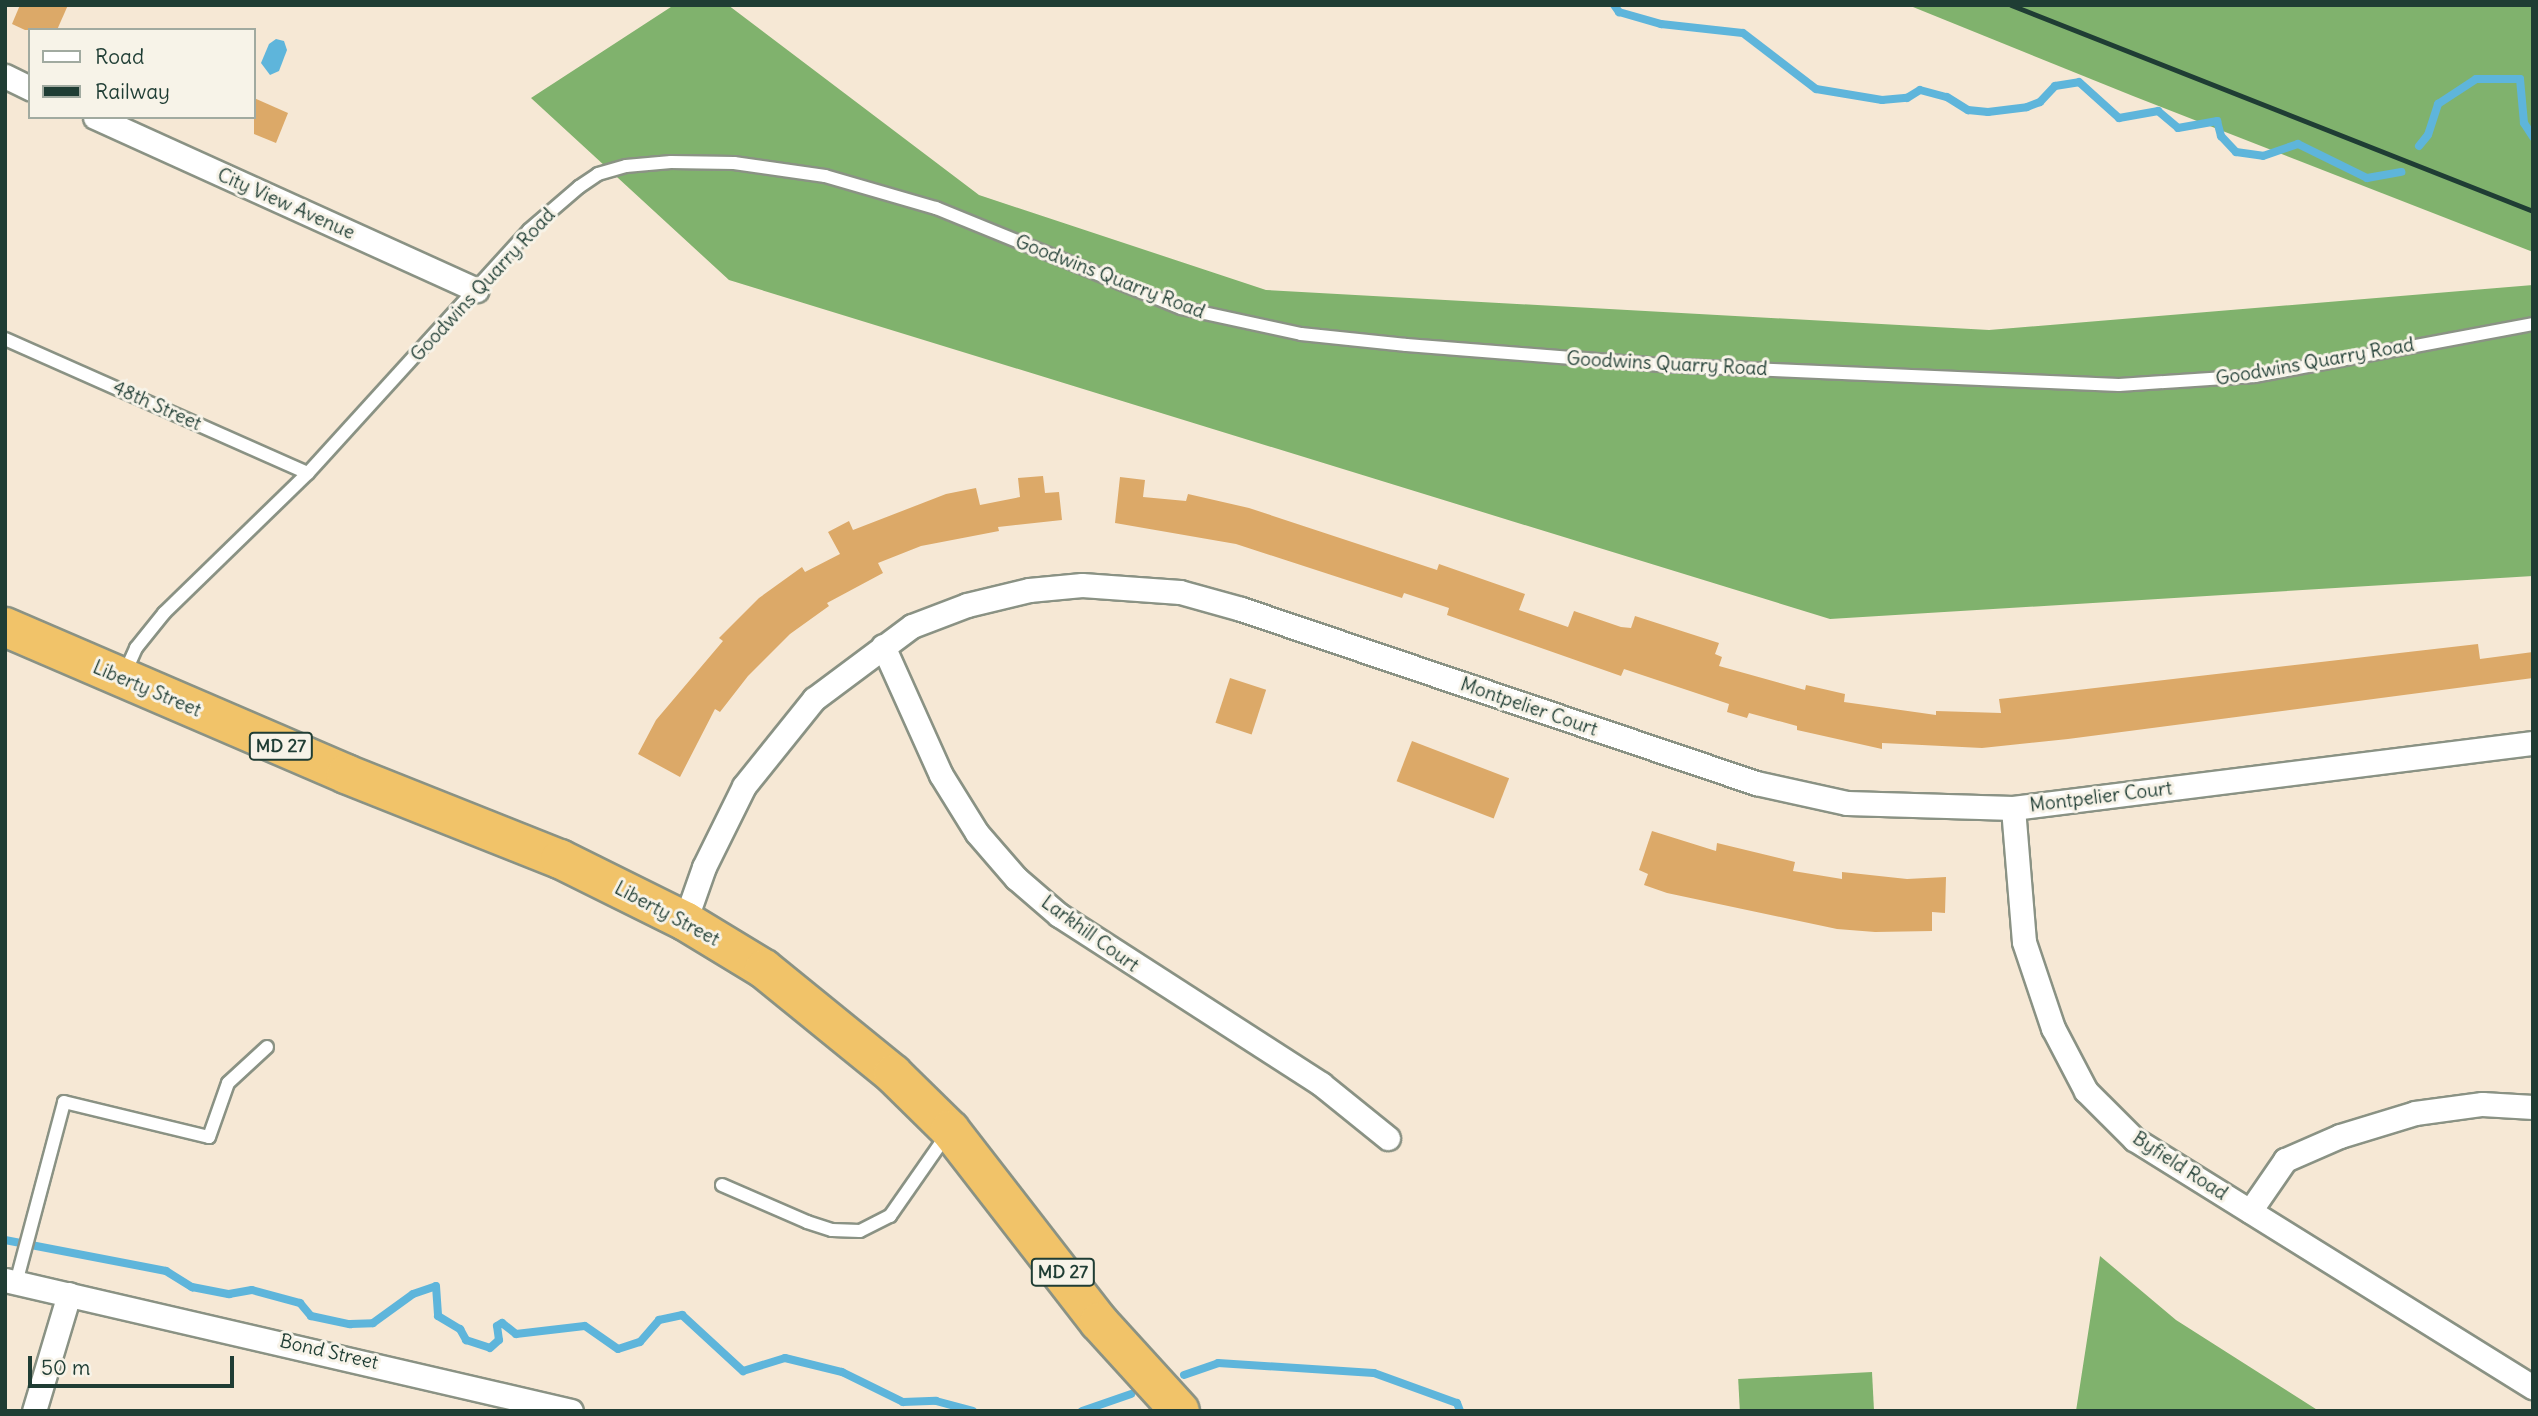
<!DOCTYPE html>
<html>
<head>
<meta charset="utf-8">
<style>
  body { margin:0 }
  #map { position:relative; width:2538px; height:1416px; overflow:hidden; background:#f6e8d5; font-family:Delius,sans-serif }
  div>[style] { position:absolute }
  .forest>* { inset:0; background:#80b26d; transform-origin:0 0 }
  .water>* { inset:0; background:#5eb5db }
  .stream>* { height:8px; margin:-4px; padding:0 4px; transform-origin:4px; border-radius:4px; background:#5eb5db }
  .building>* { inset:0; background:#dca968; transform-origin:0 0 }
  .roads { filter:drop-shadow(2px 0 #8a9284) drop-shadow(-2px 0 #8a9284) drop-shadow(0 2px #8a9284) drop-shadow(0 -2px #8a9284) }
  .lane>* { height:12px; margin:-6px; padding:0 6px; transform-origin:6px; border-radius:6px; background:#fff }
  .street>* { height:23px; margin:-11.5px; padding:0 11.5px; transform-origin:11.5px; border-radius:11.5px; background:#fff }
  .highway>* { height:38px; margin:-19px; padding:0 19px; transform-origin:19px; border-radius:19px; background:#f1c369 }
  .rail>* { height:5px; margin:-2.5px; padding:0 2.5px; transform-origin:2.5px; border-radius:2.5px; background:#1f3d34 }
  span { translate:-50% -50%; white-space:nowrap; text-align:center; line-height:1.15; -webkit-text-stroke:6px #f7f3e8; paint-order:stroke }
  .shield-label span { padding:2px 5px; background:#f7f3e8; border:2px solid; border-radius:5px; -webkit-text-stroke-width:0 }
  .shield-label { font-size:18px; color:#1f3d34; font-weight:700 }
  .street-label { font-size:19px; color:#1f3d34 }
  .frame { position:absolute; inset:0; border:7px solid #1f3d34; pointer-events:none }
  .legend { position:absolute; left:28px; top:28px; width:228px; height:91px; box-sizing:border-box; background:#f7f3e8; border:2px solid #a1aaa0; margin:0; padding:9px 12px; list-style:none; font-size:21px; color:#1f3d34 }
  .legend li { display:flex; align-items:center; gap:14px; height:35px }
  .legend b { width:35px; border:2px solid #a1aaa0 }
  .scale { position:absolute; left:28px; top:1356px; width:206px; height:32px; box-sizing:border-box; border:4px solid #1f3d34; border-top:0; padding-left:9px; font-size:21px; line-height:24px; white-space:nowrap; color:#1f3d34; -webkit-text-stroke:5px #f7f3e8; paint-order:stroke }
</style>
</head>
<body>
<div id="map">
  <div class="forest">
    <div style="clip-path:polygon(674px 5px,728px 5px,979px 195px,1266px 290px,1989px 330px,2533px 285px,2533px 576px,1830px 619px,729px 280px,531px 98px)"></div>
    <div style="clip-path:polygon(1908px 5px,2533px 5px,2533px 252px,2133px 96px)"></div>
    <div style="clip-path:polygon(2100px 1256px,2176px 1320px,2319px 1411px,2076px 1411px)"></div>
    <div style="left:1872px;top:1372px;width:39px;height:134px;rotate:87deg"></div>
  </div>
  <div class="water">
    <div style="clip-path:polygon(276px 39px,284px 41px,287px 50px,279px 71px,270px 75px,261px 63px,269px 44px)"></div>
  </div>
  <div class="stream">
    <div style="left:1614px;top:5px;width:9px;rotate:54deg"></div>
    <div style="left:1619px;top:12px;width:44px;rotate:15.9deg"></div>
    <div style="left:1661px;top:24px;width:82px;rotate:6.3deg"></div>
    <div style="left:1743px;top:33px;width:92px;rotate:37.5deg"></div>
    <div style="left:1816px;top:89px;width:67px;rotate:9.5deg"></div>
    <div style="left:1882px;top:100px;width:25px;rotate:-5deg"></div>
    <div style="left:1907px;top:98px;width:15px;rotate:-32deg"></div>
    <div style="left:1920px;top:90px;width:28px;rotate:15deg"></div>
    <div style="left:1947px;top:97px;width:25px;rotate:32deg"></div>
    <div style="left:1968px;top:110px;width:20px;rotate:6deg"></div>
    <div style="left:1988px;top:112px;width:39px;rotate:-7deg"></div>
    <div style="left:2027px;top:107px;width:14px;rotate:-21deg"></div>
    <div style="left:2040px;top:102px;width:22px;rotate:-47deg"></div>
    <div style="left:2055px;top:86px;width:24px;rotate:-9deg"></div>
    <div style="left:2079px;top:82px;width:54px;rotate:42deg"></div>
    <div style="left:2119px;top:118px;width:40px;rotate:-10deg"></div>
    <div style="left:2158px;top:111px;width:26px;rotate:40deg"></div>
    <div style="left:2178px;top:128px;width:40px;rotate:-10deg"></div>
    <div style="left:2217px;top:121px;width:16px;rotate:75deg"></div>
    <div style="left:2221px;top:136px;width:22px;rotate:47deg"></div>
    <div style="left:2236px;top:152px;width:27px;rotate:8deg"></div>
    <div style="left:2263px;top:156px;width:37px;rotate:-19deg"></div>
    <div style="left:2298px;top:144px;width:77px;rotate:26.2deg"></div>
    <div style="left:2367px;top:178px;width:35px;rotate:-10deg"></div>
    <div style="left:2419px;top:146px;width:14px;rotate:-51deg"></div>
    <div style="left:2428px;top:135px;width:33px;rotate:-72deg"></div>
    <div style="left:2438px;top:104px;width:45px;rotate:-33.3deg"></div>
    <div style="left:2476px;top:79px;width:44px"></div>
    <div style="left:2520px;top:79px;width:44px;rotate:84.8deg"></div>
    <div style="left:2524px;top:123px;width:17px;rotate:57deg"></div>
    <div style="left:5px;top:1240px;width:164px;rotate:10.9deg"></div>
    <div style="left:166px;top:1271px;width:31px;rotate:32deg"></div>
    <div style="left:192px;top:1287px;width:38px;rotate:11deg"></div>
    <div style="left:229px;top:1294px;width:23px;rotate:-10deg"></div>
    <div style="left:252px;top:1290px;width:50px;rotate:15.2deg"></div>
    <div style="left:300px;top:1303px;width:17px;rotate:50deg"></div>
    <div style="left:311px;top:1316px;width:40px;rotate:12deg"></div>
    <div style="left:350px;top:1324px;width:23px;rotate:-2deg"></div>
    <div style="left:373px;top:1323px;width:49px;rotate:-35.9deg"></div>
    <div style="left:413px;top:1294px;width:24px;rotate:-19deg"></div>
    <div style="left:436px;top:1286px;width:30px;rotate:86deg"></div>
    <div style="left:438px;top:1316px;width:26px;rotate:31deg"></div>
    <div style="left:460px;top:1329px;width:13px;rotate:61deg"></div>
    <div style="left:466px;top:1340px;width:25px;rotate:18deg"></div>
    <div style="left:490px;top:1348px;width:12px;rotate:-42deg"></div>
    <div style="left:499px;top:1340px;width:14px;rotate:-98deg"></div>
    <div style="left:497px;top:1326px;width:6px;rotate:-31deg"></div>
    <div style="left:502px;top:1323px;width:18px;rotate:38deg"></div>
    <div style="left:516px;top:1334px;width:69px;rotate:-6.6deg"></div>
    <div style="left:585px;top:1326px;width:40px;rotate:34.9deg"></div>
    <div style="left:618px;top:1349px;width:23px;rotate:-18deg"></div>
    <div style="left:640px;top:1342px;width:29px;rotate:-49deg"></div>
    <div style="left:659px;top:1320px;width:24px;rotate:-12deg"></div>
    <div style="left:682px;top:1315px;width:83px;rotate:42.6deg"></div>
    <div style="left:743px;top:1371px;width:44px;rotate:-17.2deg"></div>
    <div style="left:785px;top:1358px;width:59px;rotate:13.8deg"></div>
    <div style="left:842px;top:1372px;width:68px;rotate:26.2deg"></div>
    <div style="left:903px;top:1402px;width:33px;rotate:-2deg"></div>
    <div style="left:936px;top:1401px;width:38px;rotate:15deg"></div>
    <div style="left:1184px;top:1375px;width:36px;rotate:-19deg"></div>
    <div style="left:1218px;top:1363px;width:156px;rotate:3.7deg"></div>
    <div style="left:1374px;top:1373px;width:88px;rotate:19.9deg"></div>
    <div style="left:1457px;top:1403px;width:9px;rotate:69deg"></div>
    <div style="left:1082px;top:1411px;width:52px;rotate:-19.1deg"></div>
  </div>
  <div class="building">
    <div style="clip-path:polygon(20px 5px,68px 5px,57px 30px,25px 30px,12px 24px)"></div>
    <div style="clip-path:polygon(254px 98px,288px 113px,276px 143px,254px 134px)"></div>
    <div style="clip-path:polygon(1043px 476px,1045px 493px,1059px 492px,1062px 520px,998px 527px,999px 531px,921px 546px,878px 563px,883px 573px,827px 603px,829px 606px,790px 634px,748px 676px,720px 712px,715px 709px,680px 777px,638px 754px,656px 720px,723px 641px,719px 638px,759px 598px,802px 567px,805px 572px,840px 554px,828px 532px,849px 521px,853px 530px,946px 494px,976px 488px,980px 505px,1020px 497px,1018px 478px)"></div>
    <div style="clip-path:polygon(1120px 477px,1145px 480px,1143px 497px,1186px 501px,1188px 494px,1249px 508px,1437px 570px,1439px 564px,1525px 594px,1519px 610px,1568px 627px,1574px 611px,1621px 627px,1631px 628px,1635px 616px,1719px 643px,1715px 654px,1722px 657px,1719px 666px,1805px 690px,1806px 685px,1845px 694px,1844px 702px,1936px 715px,1936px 711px,2001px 713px,1999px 699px,2478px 644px,2480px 659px,2533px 652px,2533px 678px,2068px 739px,1982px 748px,1882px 743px,1882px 749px,1797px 730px,1797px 726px,1749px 713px,1747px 718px,1727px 712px,1729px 704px,1624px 669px,1621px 676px,1447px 615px,1449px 608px,1404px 593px,1402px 598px,1236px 544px,1115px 523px)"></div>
    <div style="left:1230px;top:678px;width:38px;height:47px;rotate:18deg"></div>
    <div style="left:1412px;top:741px;width:104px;height:43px;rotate:21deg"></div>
    <div style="clip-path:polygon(1652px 831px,1716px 851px,1717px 843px,1795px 862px,1793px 871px,1842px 879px,1842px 872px,1907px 879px,1946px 877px,1945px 913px,1932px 912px,1932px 931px,1875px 932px,1837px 929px,1667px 893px,1644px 885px,1648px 874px,1639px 870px)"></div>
  </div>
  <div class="roads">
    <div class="lane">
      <div style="left:5px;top:339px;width:331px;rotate:23.9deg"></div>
      <div style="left:124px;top:675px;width:30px;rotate:-66deg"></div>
      <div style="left:136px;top:648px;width:45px;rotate:-51.3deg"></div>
      <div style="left:164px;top:613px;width:201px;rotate:-44.2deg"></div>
      <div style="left:308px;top:473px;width:328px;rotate:-47.7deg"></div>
      <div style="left:529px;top:230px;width:66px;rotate:-40.7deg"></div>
      <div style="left:579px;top:187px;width:23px;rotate:-34deg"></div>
      <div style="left:598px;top:174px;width:29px;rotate:-16deg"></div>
      <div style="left:626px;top:166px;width:45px;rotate:-5.1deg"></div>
      <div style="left:671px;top:162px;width:63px;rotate:0.9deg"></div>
      <div style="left:734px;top:163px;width:92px;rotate:8.1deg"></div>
      <div style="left:825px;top:176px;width:116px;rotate:16.1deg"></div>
      <div style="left:936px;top:208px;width:265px;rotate:22.2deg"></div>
      <div style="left:1181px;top:308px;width:123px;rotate:12.2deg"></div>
      <div style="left:1301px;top:334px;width:106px;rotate:6deg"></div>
      <div style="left:1406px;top:345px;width:253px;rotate:4.5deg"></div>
      <div style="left:1658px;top:365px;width:461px;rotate:2.5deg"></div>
      <div style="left:2119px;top:385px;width:136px;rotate:-3.8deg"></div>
      <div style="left:2255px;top:376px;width:283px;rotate:-10.6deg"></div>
      <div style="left:722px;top:1185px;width:93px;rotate:23.5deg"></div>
      <div style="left:807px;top:1222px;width:26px;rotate:18deg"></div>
      <div style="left:832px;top:1230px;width:28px;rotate:2deg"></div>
      <div style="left:860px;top:1231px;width:34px;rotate:-27deg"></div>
      <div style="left:890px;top:1216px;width:101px;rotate:-55.1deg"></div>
      <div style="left:16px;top:1283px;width:187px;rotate:-75.1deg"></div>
      <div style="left:64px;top:1102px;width:149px;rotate:13.6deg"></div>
      <div style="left:209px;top:1137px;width:57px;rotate:-70.6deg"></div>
      <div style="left:228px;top:1083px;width:53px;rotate:-42.7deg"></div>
    </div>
    <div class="street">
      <div style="left:5px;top:76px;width:28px;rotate:26deg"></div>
      <div style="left:95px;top:117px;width:419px;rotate:24.4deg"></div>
      <div style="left:883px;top:646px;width:141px;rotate:65.8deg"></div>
      <div style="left:941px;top:775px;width:68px;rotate:58.2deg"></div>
      <div style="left:977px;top:833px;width:60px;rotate:49.1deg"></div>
      <div style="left:1016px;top:878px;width:57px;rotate:40.7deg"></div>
      <div style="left:1059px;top:915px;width:312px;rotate:32.8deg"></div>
      <div style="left:1321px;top:1084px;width:86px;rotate:38.9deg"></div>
      <div style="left:2013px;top:808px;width:134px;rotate:85.3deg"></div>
      <div style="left:2024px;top:942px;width:91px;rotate:71.4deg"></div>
      <div style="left:2053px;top:1028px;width:71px;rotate:62.4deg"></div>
      <div style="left:2086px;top:1091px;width:68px;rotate:45deg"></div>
      <div style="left:2134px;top:1139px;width:470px;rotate:31.9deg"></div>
      <div style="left:685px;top:921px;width:57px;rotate:-70.6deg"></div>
      <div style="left:704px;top:867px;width:90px;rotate:-63.7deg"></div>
      <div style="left:744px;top:786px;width:112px;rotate:-51.2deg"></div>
      <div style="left:814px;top:699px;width:122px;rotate:-36.7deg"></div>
      <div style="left:912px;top:626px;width:59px;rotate:-20.9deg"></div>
      <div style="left:967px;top:605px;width:64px;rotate:-13.6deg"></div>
      <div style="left:1029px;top:590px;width:53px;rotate:-5.4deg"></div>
      <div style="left:1082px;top:585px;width:98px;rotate:4.1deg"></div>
      <div style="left:1180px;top:592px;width:63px;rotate:15.6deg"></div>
      <div style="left:1241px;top:609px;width:544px;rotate:18.67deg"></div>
      <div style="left:1756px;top:783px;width:93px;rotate:12.4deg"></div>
      <div style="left:1847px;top:803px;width:166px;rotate:1.7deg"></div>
      <div style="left:2013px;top:808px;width:524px;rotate:-7.13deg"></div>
      <div style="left:2250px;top:1211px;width:62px;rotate:-55.5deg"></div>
      <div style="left:2285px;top:1160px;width:60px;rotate:-23.6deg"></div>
      <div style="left:2340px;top:1136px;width:78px;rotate:-17deg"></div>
      <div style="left:2415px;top:1113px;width:68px;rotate:-7.7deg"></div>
      <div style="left:2482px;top:1104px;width:51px;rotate:3.4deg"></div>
      <div style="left:5px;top:1280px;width:581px;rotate:13.03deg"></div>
      <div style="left:34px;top:1411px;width:122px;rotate:-73.3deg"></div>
    </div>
    <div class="highway">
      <div style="left:5px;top:627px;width:371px;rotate:23.3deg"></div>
      <div style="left:346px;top:774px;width:230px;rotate:21.7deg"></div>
      <div style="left:560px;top:859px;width:140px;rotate:26.4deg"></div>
      <div style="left:685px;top:921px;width:92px;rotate:31.3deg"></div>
      <div style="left:764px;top:969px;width:166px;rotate:39.1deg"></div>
      <div style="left:893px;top:1074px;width:80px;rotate:44.5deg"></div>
      <div style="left:950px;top:1130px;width:243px;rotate:52.2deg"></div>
      <div style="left:1099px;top:1322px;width:120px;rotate:47.7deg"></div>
    </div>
  </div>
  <div class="rail">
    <div style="left:2011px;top:5px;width:561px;rotate:21.54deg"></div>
  </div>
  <div class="shield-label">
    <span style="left:281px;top:746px">MD 27</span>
    <span style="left:1063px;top:1272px">MD 27</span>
  </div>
  <div class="street-label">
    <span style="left:286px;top:204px;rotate:24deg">City View Avenue</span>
    <span style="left:1110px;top:277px;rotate:21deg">Goodwins Quarry Road</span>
    <span style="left:483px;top:285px;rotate:-47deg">Goodwins Quarry Road</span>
    <span style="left:2315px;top:362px;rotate:-10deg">Goodwins Quarry Road</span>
    <span style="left:1667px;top:364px;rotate:3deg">Goodwins Quarry Road</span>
    <span style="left:157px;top:406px;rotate:24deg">48th Street</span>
    <span style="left:147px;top:689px;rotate:23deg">Liberty Street</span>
    <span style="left:1529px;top:707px;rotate:19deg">Montpelier Court</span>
    <span style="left:2101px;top:797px;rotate:-7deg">Montpelier Court</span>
    <span style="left:667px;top:914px;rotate:28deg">Liberty Street</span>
    <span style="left:1090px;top:934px;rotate:36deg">Larkhill Court</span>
    <span style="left:2180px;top:1166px;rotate:33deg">Byfield Road</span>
    <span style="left:329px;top:1352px;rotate:13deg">Bond Street</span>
  </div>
  <div class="frame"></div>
  <ul class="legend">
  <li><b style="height:9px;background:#fff"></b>Road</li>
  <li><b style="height:9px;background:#1f3d34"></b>Railway</li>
  </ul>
  <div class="scale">50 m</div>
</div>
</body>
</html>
